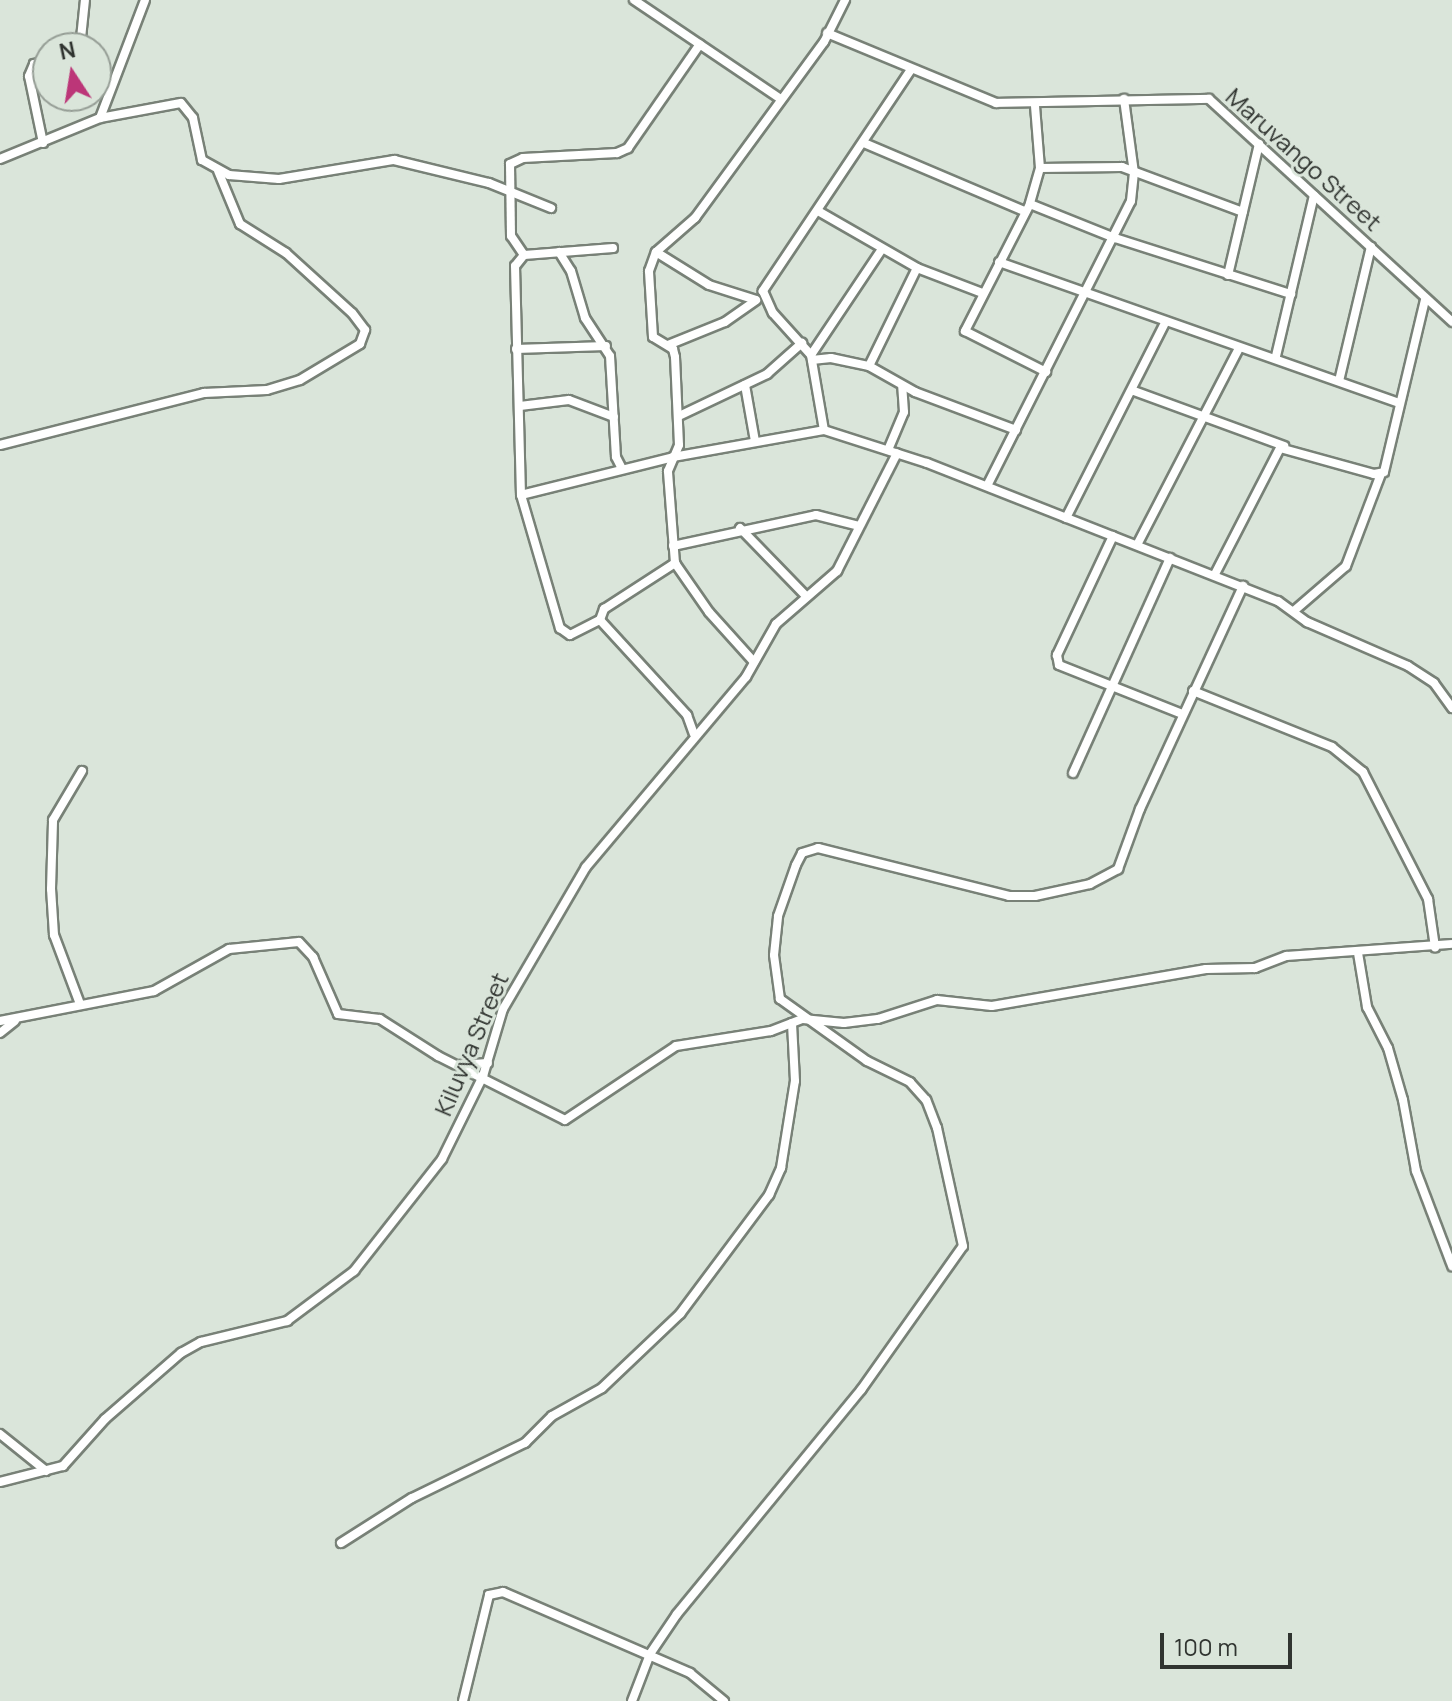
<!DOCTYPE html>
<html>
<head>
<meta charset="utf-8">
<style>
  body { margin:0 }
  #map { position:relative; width:1452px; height:1701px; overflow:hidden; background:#dae5da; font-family:Manrope,sans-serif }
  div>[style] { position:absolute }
  .roads { filter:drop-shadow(2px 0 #788177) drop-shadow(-2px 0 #788177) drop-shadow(0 2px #788177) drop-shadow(0 -2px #788177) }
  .minor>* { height:8px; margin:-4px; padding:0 4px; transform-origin:4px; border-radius:4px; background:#fff }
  span { translate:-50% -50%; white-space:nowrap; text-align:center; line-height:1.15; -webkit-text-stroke:6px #dae5da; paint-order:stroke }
  .street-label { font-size:24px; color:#303430 }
  .north { position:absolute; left:32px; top:32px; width:80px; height:80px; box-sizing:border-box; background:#dae5da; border:2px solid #969e96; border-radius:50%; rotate:348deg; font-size:22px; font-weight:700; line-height:32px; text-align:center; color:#303430 }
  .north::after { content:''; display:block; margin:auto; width:28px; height:36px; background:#bc3678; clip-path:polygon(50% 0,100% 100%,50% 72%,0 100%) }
  .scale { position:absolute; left:1160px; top:1633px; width:132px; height:36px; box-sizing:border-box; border:4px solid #303430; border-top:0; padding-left:10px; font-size:24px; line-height:28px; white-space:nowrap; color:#303430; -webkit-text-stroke:6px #dae5da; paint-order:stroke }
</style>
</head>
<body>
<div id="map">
  <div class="roads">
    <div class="minor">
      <div style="left:634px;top:0;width:177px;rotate:34deg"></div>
      <div style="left:827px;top:33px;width:183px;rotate:22.5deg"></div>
      <div style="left:996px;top:103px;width:213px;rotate:-1.1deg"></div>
      <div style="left:1209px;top:99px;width:330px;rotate:42.5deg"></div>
      <div style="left:80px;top:48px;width:48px;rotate:-84.1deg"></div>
      <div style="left:910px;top:71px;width:265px;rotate:123.8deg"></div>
      <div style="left:763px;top:291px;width:24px;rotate:66deg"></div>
      <div style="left:773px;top:313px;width:57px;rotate:47.9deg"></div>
      <div style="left:811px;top:355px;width:76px;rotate:80.2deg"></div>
      <div style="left:824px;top:430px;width:108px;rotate:17.8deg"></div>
      <div style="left:927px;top:463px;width:377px;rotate:21.5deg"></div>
      <div style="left:1278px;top:601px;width:36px;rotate:36deg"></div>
      <div style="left:1307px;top:622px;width:110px;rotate:23.5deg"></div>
      <div style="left:1408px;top:666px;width:31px;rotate:33deg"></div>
      <div style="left:1434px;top:683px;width:31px;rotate:54deg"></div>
      <div style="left:1035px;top:106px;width:62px;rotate:85.4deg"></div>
      <div style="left:1040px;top:168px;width:37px;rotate:106deg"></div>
      <div style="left:1030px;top:204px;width:143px;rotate:117.1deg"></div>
      <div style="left:965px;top:331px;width:91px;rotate:26.8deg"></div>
      <div style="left:100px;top:118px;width:126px;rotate:-69.1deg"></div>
      <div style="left:43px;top:143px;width:68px;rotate:-101.8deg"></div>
      <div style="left:29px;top:76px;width:13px;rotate:-67deg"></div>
      <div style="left:34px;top:64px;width:14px;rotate:-12deg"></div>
      <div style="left:864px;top:143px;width:174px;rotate:23deg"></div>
      <div style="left:0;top:159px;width:108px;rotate:-22.3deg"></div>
      <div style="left:100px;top:118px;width:82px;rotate:-10.5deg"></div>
      <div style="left:181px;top:103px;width:19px;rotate:51deg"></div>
      <div style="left:193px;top:118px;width:43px;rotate:77.9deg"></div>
      <div style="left:202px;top:160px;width:31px;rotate:29deg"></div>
      <div style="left:229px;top:175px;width:50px;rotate:4.6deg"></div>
      <div style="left:279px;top:179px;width:117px;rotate:-9.4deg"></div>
      <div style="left:394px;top:160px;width:98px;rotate:13.6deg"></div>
      <div style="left:489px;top:183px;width:67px;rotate:22deg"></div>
      <div style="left:1040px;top:168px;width:82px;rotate:-0.7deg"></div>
      <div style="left:1122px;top:167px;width:129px;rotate:20.4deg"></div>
      <div style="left:1030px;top:204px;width:92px;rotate:21.8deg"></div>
      <div style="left:1115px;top:238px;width:185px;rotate:17.7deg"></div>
      <div style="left:818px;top:211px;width:114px;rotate:29.9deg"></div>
      <div style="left:917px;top:268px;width:70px;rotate:21deg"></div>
      <div style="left:613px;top:248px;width:89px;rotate:175.5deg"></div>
      <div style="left:524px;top:255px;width:14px;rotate:129deg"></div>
      <div style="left:515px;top:266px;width:229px;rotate:88.5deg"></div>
      <div style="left:521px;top:495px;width:139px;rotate:73.7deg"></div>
      <div style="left:560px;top:628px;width:12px;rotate:35deg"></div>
      <div style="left:570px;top:635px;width:34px;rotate:-27deg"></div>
      <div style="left:600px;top:620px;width:129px;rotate:47.5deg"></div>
      <div style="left:687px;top:715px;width:20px;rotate:70deg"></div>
      <div style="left:559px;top:252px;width:22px;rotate:58deg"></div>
      <div style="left:571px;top:271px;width:49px;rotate:73.4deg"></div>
      <div style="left:585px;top:318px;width:45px;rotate:56.7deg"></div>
      <div style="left:610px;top:356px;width:101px;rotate:86.6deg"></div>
      <div style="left:616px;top:457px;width:13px;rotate:63deg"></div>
      <div style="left:656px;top:252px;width:62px;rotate:31.9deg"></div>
      <div style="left:709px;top:285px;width:49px;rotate:17.7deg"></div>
      <div style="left:524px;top:255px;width:23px;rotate:-124deg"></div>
      <div style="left:511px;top:236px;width:72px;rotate:-90.8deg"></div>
      <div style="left:510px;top:164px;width:14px;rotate:-25deg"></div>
      <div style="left:523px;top:158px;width:94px;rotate:-3deg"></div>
      <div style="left:617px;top:153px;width:12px;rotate:-24deg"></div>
      <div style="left:628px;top:148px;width:126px;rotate:-55.3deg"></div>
      <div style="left:999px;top:262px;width:422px;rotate:19.4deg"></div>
      <div style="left:1228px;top:275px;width:135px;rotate:-76.7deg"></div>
      <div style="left:668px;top:345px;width:61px;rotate:-22deg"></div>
      <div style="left:725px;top:322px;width:38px;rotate:-35deg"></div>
      <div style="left:516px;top:349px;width:90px;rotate:-1.9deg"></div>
      <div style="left:811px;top:355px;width:128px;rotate:-56.2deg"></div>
      <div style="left:1276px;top:356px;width:165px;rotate:-76.7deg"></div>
      <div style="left:812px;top:360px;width:19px;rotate:-6deg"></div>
      <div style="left:831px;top:358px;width:39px;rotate:12deg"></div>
      <div style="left:869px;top:366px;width:53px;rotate:29.5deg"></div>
      <div style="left:915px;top:392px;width:108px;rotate:20.6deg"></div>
      <div style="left:869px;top:366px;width:109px;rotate:-63.9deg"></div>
      <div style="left:1339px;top:381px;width:138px;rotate:-76.6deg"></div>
      <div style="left:745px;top:385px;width:57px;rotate:79.9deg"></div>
      <div style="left:1134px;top:391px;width:160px;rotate:20.1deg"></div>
      <div style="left:520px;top:406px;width:49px;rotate:-7deg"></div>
      <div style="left:569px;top:400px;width:48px;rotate:20.7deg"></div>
      <div style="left:679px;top:416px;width:98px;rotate:-25.5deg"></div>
      <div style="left:767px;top:374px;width:47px;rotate:-41.5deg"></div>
      <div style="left:0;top:445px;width:211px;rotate:-14.3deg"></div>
      <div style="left:204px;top:393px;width:63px;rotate:-2.7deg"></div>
      <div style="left:267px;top:390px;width:34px;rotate:-17deg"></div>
      <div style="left:300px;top:380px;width:70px;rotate:-31deg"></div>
      <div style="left:360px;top:344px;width:15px;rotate:-70deg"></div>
      <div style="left:365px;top:330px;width:21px;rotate:-127deg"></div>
      <div style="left:352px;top:313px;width:89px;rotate:-137.7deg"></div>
      <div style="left:286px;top:253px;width:54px;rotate:-147.8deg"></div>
      <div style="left:240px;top:224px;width:57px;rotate:-112.5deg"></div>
      <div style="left:888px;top:450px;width:41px;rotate:-67.2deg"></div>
      <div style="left:904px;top:412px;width:26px;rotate:-94deg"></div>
      <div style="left:987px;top:486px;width:319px;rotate:-63.2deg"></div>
      <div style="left:1131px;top:201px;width:28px;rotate:-84deg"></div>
      <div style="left:1134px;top:173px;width:75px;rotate:-97.7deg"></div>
      <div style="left:521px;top:495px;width:157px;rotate:-14deg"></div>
      <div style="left:673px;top:457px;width:153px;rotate:-10.1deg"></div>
      <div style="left:1066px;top:518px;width:219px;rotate:-63.1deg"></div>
      <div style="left:740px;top:528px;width:93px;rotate:45.9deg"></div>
      <div style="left:1113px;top:536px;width:132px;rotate:115.2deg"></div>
      <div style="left:1057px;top:655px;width:10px;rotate:79deg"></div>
      <div style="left:1059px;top:665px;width:132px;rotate:21.7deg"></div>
      <div style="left:1137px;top:545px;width:222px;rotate:-62.6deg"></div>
      <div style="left:673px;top:546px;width:146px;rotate:-12.2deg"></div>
      <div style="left:816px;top:515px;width:44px;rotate:14.3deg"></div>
      <div style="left:1215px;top:574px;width:142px;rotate:-62.7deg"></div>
      <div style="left:1280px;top:448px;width:98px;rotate:15.5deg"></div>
      <div style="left:1374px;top:474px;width:10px;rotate:-11deg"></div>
      <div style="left:1384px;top:472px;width:177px;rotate:-76.6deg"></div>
      <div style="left:1295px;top:610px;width:67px;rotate:-40.8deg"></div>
      <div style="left:1346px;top:566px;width:98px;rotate:-69.2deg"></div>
      <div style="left:600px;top:620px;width:12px;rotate:-70deg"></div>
      <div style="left:604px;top:609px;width:85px;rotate:-32.9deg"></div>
      <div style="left:754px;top:662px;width:67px;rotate:-132deg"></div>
      <div style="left:709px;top:612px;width:60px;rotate:-124.8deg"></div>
      <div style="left:675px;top:563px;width:92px;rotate:-94.4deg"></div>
      <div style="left:668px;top:471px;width:28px;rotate:-67deg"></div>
      <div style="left:679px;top:445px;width:88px;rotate:-92.6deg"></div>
      <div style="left:675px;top:357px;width:8px;rotate:-104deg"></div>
      <div style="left:673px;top:349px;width:23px;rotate:-149deg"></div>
      <div style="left:653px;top:337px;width:66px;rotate:-93.5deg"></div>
      <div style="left:649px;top:271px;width:20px;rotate:-70deg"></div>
      <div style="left:656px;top:252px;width:52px;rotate:-41.1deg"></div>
      <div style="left:695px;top:218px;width:218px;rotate:-53.8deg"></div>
      <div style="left:824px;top:42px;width:47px;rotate:-63.4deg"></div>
      <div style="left:1193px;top:691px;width:150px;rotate:21.9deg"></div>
      <div style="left:1332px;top:747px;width:40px;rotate:39deg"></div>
      <div style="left:1363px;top:772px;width:143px;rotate:62.9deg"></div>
      <div style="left:1428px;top:899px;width:49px;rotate:81.7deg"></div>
      <div style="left:1073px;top:773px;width:236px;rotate:-65.7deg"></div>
      <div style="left:1358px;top:953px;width:55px;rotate:80.5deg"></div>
      <div style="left:1367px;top:1007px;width:46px;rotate:62.9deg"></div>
      <div style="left:1388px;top:1048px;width:54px;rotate:73.9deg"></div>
      <div style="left:1403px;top:1100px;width:72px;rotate:79.6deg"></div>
      <div style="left:1416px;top:1171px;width:102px;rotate:69.2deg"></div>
      <div style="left:80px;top:1004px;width:74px;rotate:-110.6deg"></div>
      <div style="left:54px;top:935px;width:46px;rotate:-93.7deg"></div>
      <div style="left:51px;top:889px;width:69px;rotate:-88.3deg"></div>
      <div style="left:53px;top:820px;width:57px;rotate:-59.4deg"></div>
      <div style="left:0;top:1021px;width:157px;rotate:-11deg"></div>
      <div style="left:154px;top:991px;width:86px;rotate:-29.2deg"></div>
      <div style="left:229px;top:949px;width:70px;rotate:-5.7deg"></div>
      <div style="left:299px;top:942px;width:21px;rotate:47deg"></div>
      <div style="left:313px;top:957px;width:62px;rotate:66.3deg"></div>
      <div style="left:338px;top:1014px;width:42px;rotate:6.8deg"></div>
      <div style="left:380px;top:1019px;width:69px;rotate:32.5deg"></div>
      <div style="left:438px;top:1056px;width:142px;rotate:26.7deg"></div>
      <div style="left:565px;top:1120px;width:133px;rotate:-33.7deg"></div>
      <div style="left:676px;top:1046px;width:96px;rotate:-9deg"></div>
      <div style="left:771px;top:1031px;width:34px;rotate:-21deg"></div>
      <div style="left:803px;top:1019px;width:41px;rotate:5.6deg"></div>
      <div style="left:844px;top:1023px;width:34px;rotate:-7deg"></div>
      <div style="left:878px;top:1019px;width:62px;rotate:-17.9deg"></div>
      <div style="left:937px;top:1000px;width:55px;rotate:6.2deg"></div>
      <div style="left:992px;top:1006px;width:217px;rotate:-9.8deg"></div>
      <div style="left:1206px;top:969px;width:49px;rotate:-1.2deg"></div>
      <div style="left:1255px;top:968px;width:34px;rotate:-21deg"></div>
      <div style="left:1287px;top:956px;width:165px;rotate:-4.2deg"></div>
      <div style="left:0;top:1033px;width:19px;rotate:-39deg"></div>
      <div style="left:458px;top:1065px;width:30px;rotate:-4deg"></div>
      <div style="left:0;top:1434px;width:59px;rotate:38.8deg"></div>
      <div style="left:0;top:1482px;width:65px;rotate:-14.3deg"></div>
      <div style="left:63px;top:1466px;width:63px;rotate:-48.2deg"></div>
      <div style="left:105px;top:1419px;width:101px;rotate:-41deg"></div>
      <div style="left:181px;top:1353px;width:23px;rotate:-29deg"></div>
      <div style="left:201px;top:1342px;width:89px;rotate:-13.7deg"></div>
      <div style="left:287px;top:1321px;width:84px;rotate:-36.7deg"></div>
      <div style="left:354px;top:1271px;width:142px;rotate:-51.8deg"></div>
      <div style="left:442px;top:1159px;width:93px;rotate:-63.7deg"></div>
      <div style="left:483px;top:1076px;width:70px;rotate:-73.4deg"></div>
      <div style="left:503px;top:1009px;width:164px;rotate:-59.7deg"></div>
      <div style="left:586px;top:867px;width:248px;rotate:-49.9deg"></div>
      <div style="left:746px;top:677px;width:61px;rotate:-60.5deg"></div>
      <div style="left:776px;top:624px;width:81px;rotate:-41deg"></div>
      <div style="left:837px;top:571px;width:132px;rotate:-63deg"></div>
      <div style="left:341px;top:1543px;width:84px;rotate:-32.4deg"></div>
      <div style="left:412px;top:1498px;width:126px;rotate:-26deg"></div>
      <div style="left:525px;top:1443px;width:38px;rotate:-45deg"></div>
      <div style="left:552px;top:1416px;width:57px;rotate:-29.2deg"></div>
      <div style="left:602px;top:1388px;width:108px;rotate:-43.5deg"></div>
      <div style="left:680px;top:1314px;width:149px;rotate:-53.2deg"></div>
      <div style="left:769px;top:1195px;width:30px;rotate:-66deg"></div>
      <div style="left:781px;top:1168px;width:88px;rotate:-80.9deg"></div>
      <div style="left:795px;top:1081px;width:58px;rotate:-93deg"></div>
      <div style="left:463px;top:1701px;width:109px;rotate:-76.2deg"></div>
      <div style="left:489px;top:1595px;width:14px;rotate:-12deg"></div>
      <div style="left:503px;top:1592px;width:204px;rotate:23.4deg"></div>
      <div style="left:690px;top:1673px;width:44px;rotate:39.5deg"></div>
      <div style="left:632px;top:1701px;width:50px;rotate:-69deg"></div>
      <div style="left:650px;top:1654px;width:48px;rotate:-56deg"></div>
      <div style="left:677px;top:1614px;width:290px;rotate:-50.6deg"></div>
      <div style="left:861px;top:1390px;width:176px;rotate:-54.7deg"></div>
      <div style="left:963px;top:1246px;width:121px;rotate:-102.4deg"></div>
      <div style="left:937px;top:1128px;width:30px;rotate:-111deg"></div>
      <div style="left:926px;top:1100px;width:24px;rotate:-132deg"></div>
      <div style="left:910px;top:1082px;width:48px;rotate:-154deg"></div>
      <div style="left:867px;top:1061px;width:107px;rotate:-144.5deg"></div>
      <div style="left:780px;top:999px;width:44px;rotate:-97.8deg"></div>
      <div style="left:774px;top:955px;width:39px;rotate:-84deg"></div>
      <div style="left:778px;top:916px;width:54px;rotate:-70.6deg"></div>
      <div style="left:796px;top:865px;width:13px;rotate:-63deg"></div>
      <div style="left:802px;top:853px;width:17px;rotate:-17deg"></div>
      <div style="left:818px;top:848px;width:197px;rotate:14.1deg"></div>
      <div style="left:1009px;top:896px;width:26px"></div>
      <div style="left:1035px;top:896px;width:56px;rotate:-12.3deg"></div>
      <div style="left:1090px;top:884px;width:32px;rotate:-28deg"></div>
      <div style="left:1118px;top:869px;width:64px;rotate:-69.9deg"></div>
      <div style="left:1140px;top:809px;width:246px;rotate:-65.2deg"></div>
    </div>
  </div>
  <div class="street-label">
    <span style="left:1304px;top:159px;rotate:42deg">Maruvango Street</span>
    <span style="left:471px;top:1044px;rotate:-67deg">Kiluvya Street</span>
  </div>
  <div class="north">N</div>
  <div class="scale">100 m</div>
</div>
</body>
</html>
